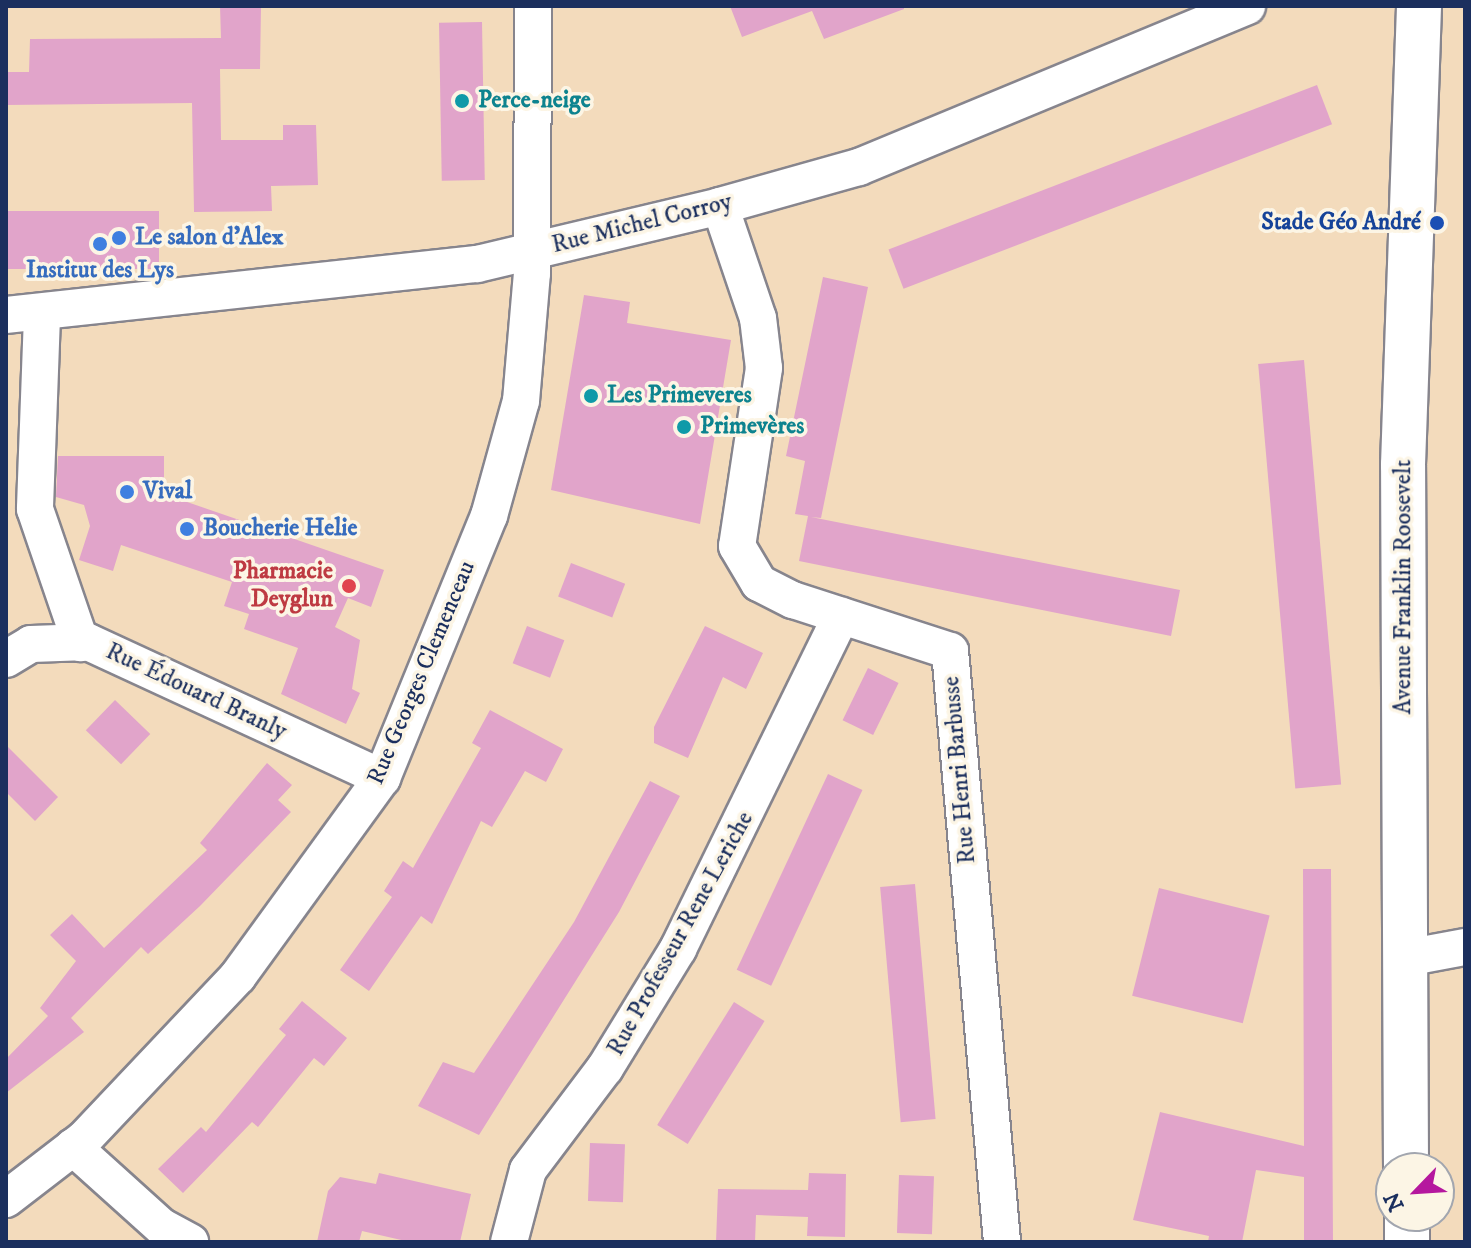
<!DOCTYPE html>
<html>
<head>
<meta charset="utf-8">
<style>
  body { margin:0 }
  #map { position:relative; width:1471px; height:1248px; overflow:hidden; background:#f3dbbc; font-family:"IM FELL DW Pica",serif }
  div>[style] { position:absolute }
  .building>* { inset:0; background:#e1a4ca; transform-origin:0 0 }
  .roads { filter:drop-shadow(2px 0 #87858d) drop-shadow(-2px 0 #87858d) drop-shadow(0 2px #87858d) drop-shadow(0 -2px #87858d) }
  .minor>* { height:36px; margin:-18px; padding:0 18px; transform-origin:18px; border-radius:18px; background:#fff }
  .tertiary>* { height:44px; margin:-22px; padding:0 22px; transform-origin:22px; border-radius:22px; background:#fff }
  .dots>* { width:22px; height:22px; translate:-50% -50%; box-sizing:border-box; border:4px solid #fcf5e5; border-radius:50% }
  span { translate:-50% -50%; white-space:nowrap; text-align:center; line-height:1.15; -webkit-text-stroke:7px #fcf5e5; paint-order:stroke }
  .culture-label { font-size:24px; color:#0d838f; font-weight:700 }
  .left { translate:0 -50%; text-align:left }
  .transit-label { font-size:24px; color:#164399; font-weight:700 }
  .right { translate:-100% -50%; text-align:right }
  .street-label { font-size:24px; color:#1b2f5e }
  .shop-label { font-size:24px; color:#366cbe; font-weight:700 }
  .health-label { font-size:24px; color:#be3a42; font-weight:700 }
  .frame { position:absolute; inset:0; border:8px solid #1b2f5e; pointer-events:none }
  .north { position:absolute; left:1375px; top:1152px; width:80px; height:80px; box-sizing:border-box; background:#fcf5e5; border:2px solid #a2a6af; border-radius:50%; rotate:245deg; font-size:22px; font-weight:700; line-height:32px; text-align:center; color:#1b2f5e }
  .north::after { content:''; display:block; margin:auto; width:28px; height:36px; background:#b5179e; clip-path:polygon(50% 0,100% 100%,50% 72%,0 100%) }
</style>
</head>
<body>
<div id="map">
  <div class="building">
    <div style="clip-path:polygon(220px 6px,261px 6px,260px 69px,220px 69px,221px 140px,283px 140px,283px 125px,316px 125px,318px 185px,271px 186px,272px 211px,194px 212px,192px 103px,6px 105px,6px 72px,29px 72px,30px 39px,221px 38px)"></div>
    <div style="clip-path:polygon(730px 6px,904px 6px,904px 9px,824px 39px,812px 11px,742px 37px)"></div>
    <div style="left:482px;top:22px;width:158px;height:43px;rotate:89deg"></div>
    <div style="left:1317px;top:85px;width:42px;height:459px;rotate:69deg"></div>
    <div style="left:159px;top:211px;width:58px;height:153px;rotate:90deg"></div>
    <div style="clip-path:polygon(823px 277px,868px 287px,821px 518px,811px 517px,1180px 590px,1171px 636px,799px 561px,808px 516px,795px 514px,805px 461px,786px 456px)"></div>
    <div style="clip-path:polygon(584px 295px,630px 302px,627px 323px,731px 340px,700px 524px,551px 490px)"></div>
    <div style="left:1304px;top:360px;width:426px;height:46px;rotate:85deg"></div>
    <div style="clip-path:polygon(58px 456px,164px 456px,164px 494px,384px 570px,371px 607px,348px 598px,335px 627px,360px 640px,352px 689px,360px 693px,346px 724px,281px 694px,298px 648px,244px 629px,249px 614px,224px 606px,232px 582px,121px 545px,113px 571px,79px 560px,90px 526px,84px 505px,56px 497px)"></div>
    <div style="left:571px;top:563px;width:58px;height:36px;rotate:21deg"></div>
    <div style="left:527px;top:626px;width:40px;height:40px;rotate:21deg"></div>
    <div style="clip-path:polygon(705px 626px,763px 653px,746px 689px,723px 677px,688px 758px,654px 743px,654px 727px)"></div>
    <div style="left:868px;top:668px;width:34px;height:58px;rotate:26deg"></div>
    <div style="left:115px;top:700px;width:49px;height:42px;rotate:44deg"></div>
    <div style="clip-path:polygon(490px 710px,563px 749px,546px 782px,525px 771px,492px 827px,481px 821px,432px 924px,421px 916px,369px 991px,340px 970px,392px 897px,384px 891px,403px 861px,413px 868px,481px 748px,472px 743px)"></div>
    <div style="clip-path:polygon(6px 745px,58px 797px,35px 821px,6px 792px)"></div>
    <div style="clip-path:polygon(267px 763px,292px 785px,278px 800px,291px 812px,200px 906px,148px 954px,141px 947px,71px 1018px,84px 1032px,6px 1093px,6px 1059px,48px 1016px,40px 1008px,76px 961px,50px 935px,72px 914px,104px 948px,207px 850px,200px 843px)"></div>
    <div style="left:828px;top:774px;width:38px;height:216px;rotate:25deg"></div>
    <div style="clip-path:polygon(650px 781px,680px 796px,619px 912px,479px 1135px,418px 1106px,443px 1062px,474px 1073px,574px 922px)"></div>
    <div style="clip-path:polygon(1303px 869px,1331px 869px,1333px 1242px,1304px 1242px,1304px 1177px,1256px 1170px,1242px 1242px,1208px 1242px,1209px 1236px,1133px 1220px,1160px 1112px,1304px 1146px)"></div>
    <div style="left:915px;top:884px;width:236px;height:35px;rotate:85deg"></div>
    <div style="left:1159px;top:888px;width:114px;height:111px;rotate:14deg"></div>
    <div style="clip-path:polygon(302px 1001px,347px 1038px,324px 1066px,314px 1058px,258px 1127px,252px 1122px,183px 1193px,158px 1169px,201px 1127px,206px 1132px,286px 1035px,279px 1029px)"></div>
    <div style="left:734px;top:1002px;width:36px;height:145px;rotate:32deg"></div>
    <div style="left:590px;top:1143px;width:35px;height:58px;rotate:2deg"></div>
    <div style="clip-path:polygon(379px 1173px,471px 1194px,460px 1242px,410px 1242px,362px 1231px,359px 1242px,317px 1242px,328px 1191px,340px 1177px,376px 1184px)"></div>
    <div style="clip-path:polygon(809px 1173px,846px 1174px,845px 1237px,807px 1236px,808px 1217px,756px 1215px,755px 1242px,716px 1242px,718px 1189px,808px 1190px)"></div>
    <div style="left:899px;top:1175px;width:35px;height:58px;rotate:2deg"></div>
  </div>
  <div class="roads">
    <div class="minor">
      <div style="left:720px;top:206px;width:118px;rotate:71.3deg"></div>
      <div style="left:758px;top:318px;width:50px;rotate:83.2deg"></div>
      <div style="left:764px;top:368px;width:180px;rotate:98.6deg"></div>
      <div style="left:737px;top:546px;width:43px;rotate:59.3deg"></div>
      <div style="left:759px;top:583px;width:38px;rotate:27deg"></div>
      <div style="left:793px;top:600px;width:165px;rotate:18deg"></div>
      <div style="left:950px;top:651px;width:593px;rotate:84.97deg"></div>
      <div style="left:6px;top:315px;width:474px;rotate:-6.2deg"></div>
      <div style="left:477px;top:264px;width:250px;rotate:-13.4deg"></div>
      <div style="left:720px;top:206px;width:144px;rotate:-15.7deg"></div>
      <div style="left:859px;top:167px;width:420px;rotate:-22.5deg"></div>
      <div style="left:42px;top:316px;width:193px;rotate:92.1deg"></div>
      <div style="left:35px;top:509px;width:142px;rotate:71.1deg"></div>
      <div style="left:6px;top:659px;width:29px;rotate:-31deg"></div>
      <div style="left:31px;top:644px;width:57px;rotate:-2deg"></div>
      <div style="left:88px;top:642px;width:324px;rotate:24.8deg"></div>
      <div style="left:1406px;top:958px;width:60px;rotate:-10.6deg"></div>
      <div style="left:73px;top:1147px;width:120px;rotate:42deg"></div>
      <div style="left:162px;top:1227px;width:32px;rotate:28deg"></div>
      <div style="left:6px;top:1199px;width:98px;rotate:-37.6deg"></div>
      <div style="left:84px;top:1139px;width:224px;rotate:-46.6deg"></div>
      <div style="left:238px;top:976px;width:245px;rotate:-54deg"></div>
      <div style="left:382px;top:778px;width:283px;rotate:-67.8deg"></div>
      <div style="left:489px;top:516px;width:119px;rotate:-74.5deg"></div>
      <div style="left:521px;top:401px;width:128px;rotate:-85.1deg"></div>
      <div style="left:532px;top:273px;width:267px;rotate:-89.8deg"></div>
      <div style="left:509px;top:1242px;width:74px;rotate:-75.2deg"></div>
      <div style="left:528px;top:1170px;width:128px;rotate:-53deg"></div>
      <div style="left:605px;top:1068px;width:140px;rotate:-58.5deg"></div>
      <div style="left:678px;top:949px;width:371px;rotate:-63.9deg"></div>
    </div>
    <div class="tertiary">
      <div style="left:1406px;top:1168px;width:703px;rotate:-90.24deg"></div>
      <div style="left:1403px;top:465px;width:459px;rotate:-88deg"></div>
      <div style="left:1407px;top:1216px;width:26px;rotate:90deg"></div>
    </div>
  </div>
  <div class="dots">
    <div style="left:462px;top:101px;background:#0f9aa8"></div>
    <div style="left:1437px;top:223px;background:#1a4fb4"></div>
    <div style="left:119px;top:238px;background:#3f7fe0"></div>
    <div style="left:100px;top:244px;background:#3f7fe0"></div>
    <div style="left:591px;top:396px;background:#0f9aa8"></div>
    <div style="left:684px;top:427px;background:#0f9aa8"></div>
    <div style="left:127px;top:492px;background:#3f7fe0"></div>
    <div style="left:187px;top:529px;background:#3f7fe0"></div>
    <div style="left:349px;top:586px;background:#e0444e"></div>
  </div>
  <div class="culture-label">
    <span class="left" style="left:478px;top:101px">Perce-neige</span>
    <span class="left" style="left:607px;top:396px">Les Primeveres</span>
    <span class="left" style="left:700px;top:427px">Primevères</span>
  </div>
  <div class="transit-label">
    <span class="right" style="left:1421px;top:223px">Stade Géo André</span>
  </div>
  <div class="street-label">
    <span style="left:642px;top:224px;rotate:-14deg">Rue Michel Corroy</span>
    <span style="left:1404px;top:587px;rotate:-90deg">Avenue Franklin Roosevelt</span>
    <span style="left:422px;top:673px;rotate:-67deg">Rue Georges Clemenceau</span>
    <span style="left:196px;top:692px;rotate:25deg">Rue Édouard Branly</span>
    <span style="left:960px;top:770px;rotate:-95deg">Rue Henri Barbusse</span>
    <span style="left:681px;top:934px;rotate:-61deg">Rue Professeur Rene Leriche</span>
  </div>
  <div class="shop-label">
    <span class="left" style="left:135px;top:238px">Le salon d'Alex</span>
    <span style="left:100px;top:271px">Institut des Lys</span>
    <span class="left" style="left:143px;top:492px">Vival</span>
    <span class="left" style="left:203px;top:529px">Boucherie Helie</span>
  </div>
  <div class="health-label">
    <span class="right" style="left:333px;top:586px">Pharmacie<br>Deyglun</span>
  </div>
  <div class="frame"></div>
  <div class="north">N</div>
</div>
</body>
</html>
